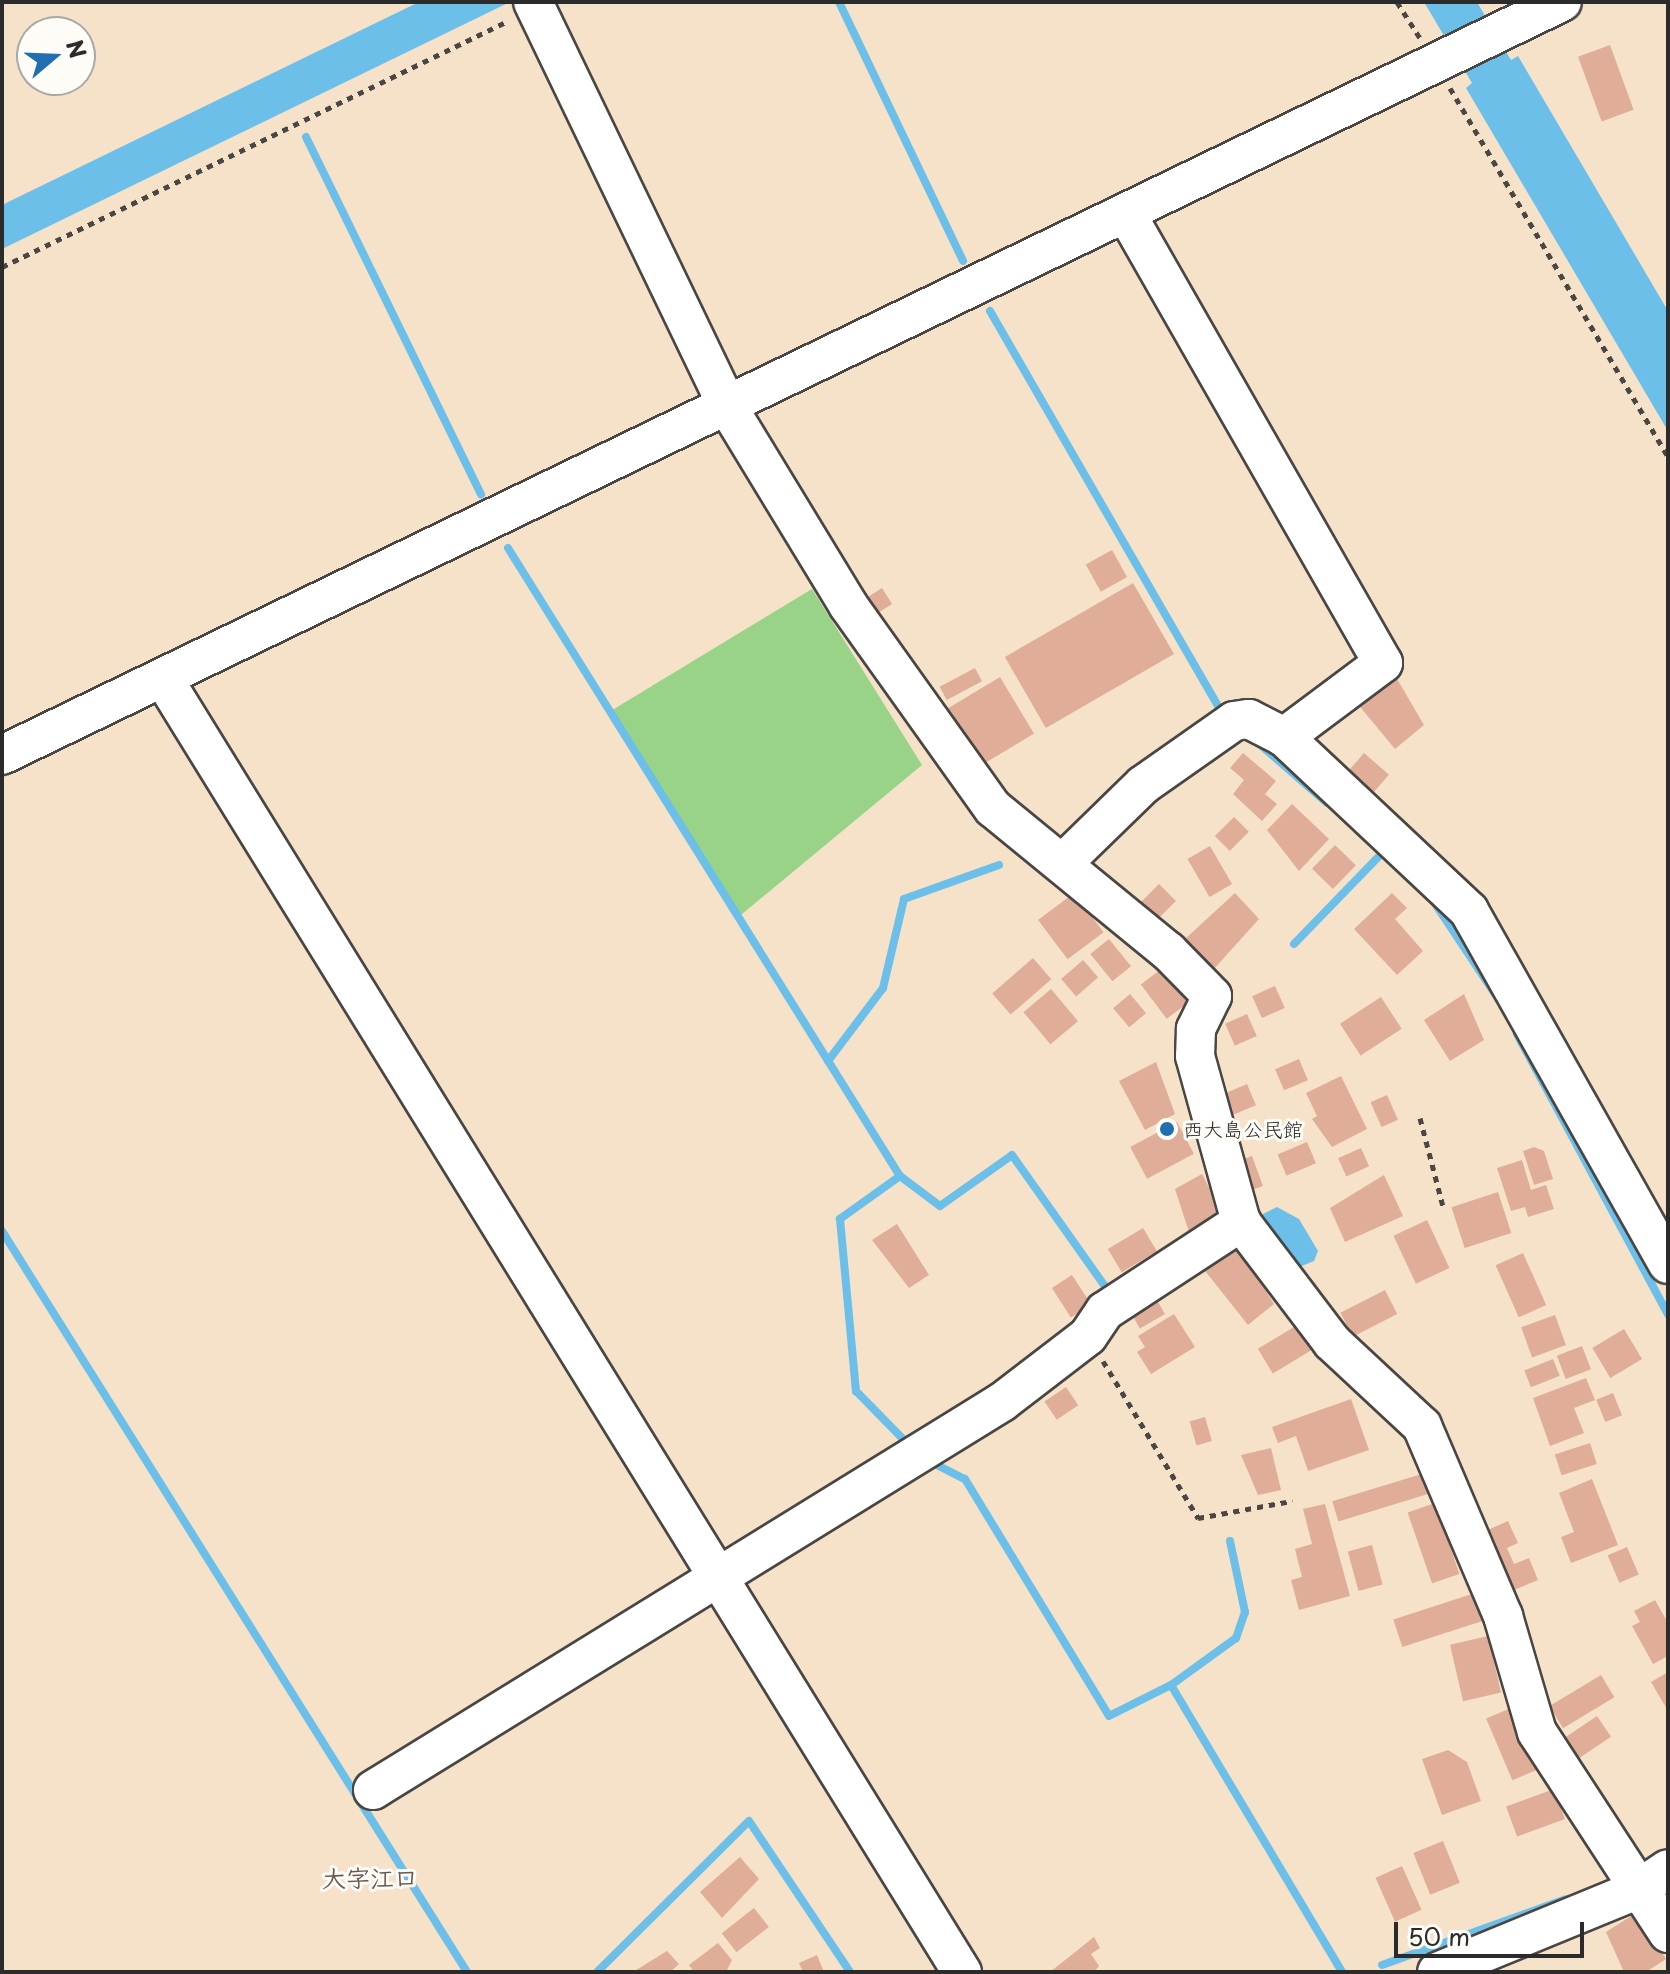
<!DOCTYPE html>
<html>
<head>
<meta charset="utf-8">
<style>
  body { margin:0 }
  #map { position:relative; width:1670px; height:1974px; overflow:hidden; background:#f5e2c9; font-family:"Playpen Sans","Klee One",sans-serif }
  div>[style] { position:absolute }
  .green>* { inset:0; background:#98d387 }
  .water>* { inset:0; background:#6cbfe8 }
  .stream>* { height:8px; margin:-4px; padding:0 4px; transform-origin:4px; border-radius:4px; background:#6cbfe8 }
  .building>* { inset:0; background:#e0ae98; transform-origin:0 0 }
  .path>* { height:5px; margin-top:-2.5px; transform-origin:0; background:repeating-linear-gradient(90deg,#494643 0 6px,transparent 0 12px) }
  .roads { filter:drop-shadow(2px 0 #494643) drop-shadow(-2px 0 #494643) drop-shadow(0 2px #494643) drop-shadow(0 -2px #494643) }
  .minor>* { height:38px; margin:-19px; padding:0 19px; transform-origin:19px; border-radius:19px; background:#fff }
  .dots>* { width:22px; height:22px; translate:-50% -50%; box-sizing:border-box; border:4px solid #fdfcf7; border-radius:50% }
  span { translate:-50% -50%; white-space:nowrap; text-align:center; line-height:1.15; -webkit-text-stroke:6px #fdfcf7; paint-order:stroke }
  .poi-label { font-size:20px; color:#2b2b2b }
  .left { translate:0 -50%; text-align:left }
  .quarter-label { font-size:24px; color:#6a5951; font-weight:700 }
  .frame { position:absolute; inset:0; border:4px solid #2b2b2b; pointer-events:none }
  .north { position:absolute; left:16px; top:16px; width:80px; height:80px; box-sizing:border-box; background:#fdfcf7; border:2px solid #a9a8a5; border-radius:50%; rotate:71deg; font-size:22px; font-weight:700; line-height:32px; text-align:center; color:#2b2b2b }
  .north::after { content:''; display:block; margin:auto; width:28px; height:36px; background:#1f6fb2; clip-path:polygon(50% 0,100% 100%,50% 72%,0 100%) }
  .scale { position:absolute; left:1394px; top:1922px; width:190px; height:36px; box-sizing:border-box; border:4px solid #2b2b2b; border-top:0; padding-left:10px; font-size:24px; line-height:28px; white-space:nowrap; color:#2b2b2b; -webkit-text-stroke:6px #fdfcf7; paint-order:stroke }
</style>
</head>
<body>
<div id="map">
  <div class="green">
    <div style="clip-path:polygon(812px 589px,922px 765px,736px 919px,609px 712px)"></div>
  </div>
  <div class="water">
    <div style="clip-path:polygon(419px 2px,510px 2px,2px 249px,2px 205px)"></div>
    <div style="clip-path:polygon(1424px 2px,1477px 2px,1511px 60px,1518px 56px,1668px 311px,1668px 431px,1466px 88px,1472px 83px)"></div>
    <div style="clip-path:polygon(1277px 1207px,1299px 1219px,1318px 1251px,1314px 1261px,1292px 1270px,1257px 1217px)"></div>
  </div>
  <div class="stream">
    <div style="left:839px;top:2px;width:287px;rotate:64.4deg"></div>
    <div style="left:306px;top:137px;width:398px;rotate:63.9deg"></div>
    <div style="left:990px;top:311px;width:457px;rotate:60deg"></div>
    <div style="left:508px;top:548px;width:740px;rotate:58.03deg"></div>
    <div style="left:900px;top:1176px;width:74px;rotate:144.4deg"></div>
    <div style="left:840px;top:1219px;width:173px;rotate:84.7deg"></div>
    <div style="left:856px;top:1391px;width:70px;rotate:45.6deg"></div>
    <div style="left:1256px;top:741px;width:94px;rotate:41.1deg"></div>
    <div style="left:1432px;top:899px;width:114px;rotate:56.4deg"></div>
    <div style="left:1294px;top:944px;width:128px;rotate:-45.9deg"></div>
    <div style="left:1517px;top:1034px;width:319px;rotate:61.7deg"></div>
    <div style="left:828px;top:1061px;width:91px;rotate:-53deg"></div>
    <div style="left:883px;top:988px;width:91px;rotate:-76.7deg"></div>
    <div style="left:904px;top:899px;width:101px;rotate:-19.7deg"></div>
    <div style="left:900px;top:1176px;width:50px;rotate:36.9deg"></div>
    <div style="left:940px;top:1206px;width:88px;rotate:-35.3deg"></div>
    <div style="left:1012px;top:1155px;width:163px;rotate:54.7deg"></div>
    <div style="left:2px;top:1231px;width:875px;rotate:57.89deg"></div>
    <div style="left:937px;top:1465px;width:31px;rotate:27deg"></div>
    <div style="left:965px;top:1479px;width:277px;rotate:58.7deg"></div>
    <div style="left:1109px;top:1716px;width:69px;rotate:-26.6deg"></div>
    <div style="left:1230px;top:1541px;width:73px;rotate:78.1deg"></div>
    <div style="left:1245px;top:1612px;width:28px;rotate:109deg"></div>
    <div style="left:1236px;top:1638px;width:80px;rotate:144.1deg"></div>
    <div style="left:1171px;top:1685px;width:334px;rotate:59.2deg"></div>
    <div style="left:1382px;top:1965px;width:195px;rotate:-19.7deg"></div>
    <div style="left:597px;top:1972px;width:214px;rotate:-44.8deg"></div>
    <div style="left:749px;top:1821px;width:182px;rotate:56.2deg"></div>
  </div>
  <div class="building">
    <div style="left:1610px;top:45px;width:69px;height:34px;rotate:70deg"></div>
    <div style="left:1112px;top:550px;width:31px;height:30px;rotate:61deg"></div>
    <div style="left:1133px;top:583px;width:82px;height:148px;rotate:60deg"></div>
    <div style="left:882px;top:588px;width:19px;height:21px;rotate:58deg"></div>
    <div style="left:975px;top:668px;width:15px;height:40px;rotate:62deg"></div>
    <div style="clip-path:polygon(1393px 672px,1424px 725px,1395px 749px,1356px 702px)"></div>
    <div style="left:1000px;top:677px;width:66px;height:61px;rotate:59deg"></div>
    <div style="clip-path:polygon(1243px 753px,1276px 781px,1265px 794px,1277px 804px,1262px 821px,1233px 794px,1244px 780px,1230px 768px)"></div>
    <div style="left:1364px;top:753px;width:33px;height:33px;rotate:41deg"></div>
    <div style="clip-path:polygon(1292px 804px,1329px 839px,1299px 871px,1267px 830px)"></div>
    <div style="left:1234px;top:817px;width:21px;height:27px;rotate:45deg"></div>
    <div style="left:1335px;top:845px;width:29px;height:33px;rotate:44deg"></div>
    <div style="left:1210px;top:846px;width:44px;height:26px;rotate:60deg"></div>
    <div style="left:1159px;top:884px;width:24px;height:32px;rotate:45deg"></div>
    <div style="left:1074px;top:893px;width:49px;height:45px;rotate:53deg"></div>
    <div style="clip-path:polygon(1235px 893px,1259px 919px,1213px 970px,1185px 939px)"></div>
    <div style="clip-path:polygon(1392px 893px,1407px 908px,1395px 919px,1423px 951px,1397px 975px,1354px 929px)"></div>
    <div style="left:1109px;top:939px;width:35px;height:24px;rotate:51deg"></div>
    <div style="left:1033px;top:958px;width:28px;height:54px;rotate:49deg"></div>
    <div style="left:1083px;top:960px;width:23px;height:29px;rotate:49deg"></div>
    <div style="left:1164px;top:967px;width:43px;height:29px;rotate:53deg"></div>
    <div style="left:1275px;top:986px;width:24px;height:25px;rotate:66deg"></div>
    <div style="left:1051px;top:989px;width:42px;height:36px;rotate:50deg"></div>
    <div style="left:1130px;top:994px;width:25px;height:22px;rotate:50deg"></div>
    <div style="clip-path:polygon(1464px 994px,1484px 1040px,1450px 1061px,1424px 1020px)"></div>
    <div style="left:1381px;top:997px;width:38px;height:49px;rotate:57deg"></div>
    <div style="left:1247px;top:1014px;width:24px;height:24px;rotate:66deg"></div>
    <div style="left:1299px;top:1059px;width:23px;height:26px;rotate:67deg"></div>
    <div style="clip-path:polygon(1156px 1062px,1175px 1114px,1145px 1130px,1119px 1081px)"></div>
    <div style="clip-path:polygon(1341px 1076px,1367px 1129px,1332px 1147px,1312px 1119px,1317px 1116px,1306px 1093px)"></div>
    <div style="left:1247px;top:1084px;width:23px;height:26px;rotate:67deg"></div>
    <div style="left:1387px;top:1095px;width:27px;height:18px;rotate:66deg"></div>
    <div style="left:1177px;top:1122px;width:36px;height:53px;rotate:62deg"></div>
    <div style="left:1307px;top:1142px;width:23px;height:32px;rotate:67deg"></div>
    <div style="clip-path:polygon(1534px 1147px,1544px 1151px,1553px 1179px,1534px 1185px,1523px 1151px)"></div>
    <div style="left:1361px;top:1148px;width:20px;height:25px;rotate:66deg"></div>
    <div style="left:1252px;top:1156px;width:32px;height:22px;rotate:70deg"></div>
    <div style="clip-path:polygon(1522px 1160px,1531px 1190px,1546px 1185px,1554px 1209px,1528px 1217px,1525px 1207px,1511px 1211px,1497px 1168px)"></div>
    <div style="clip-path:polygon(1202px 1174px,1223px 1214px,1189px 1232px,1175px 1189px)"></div>
    <div style="clip-path:polygon(1384px 1175px,1403px 1216px,1345px 1242px,1330px 1208px)"></div>
    <div style="left:1498px;top:1192px;width:43px;height:49px;rotate:72deg"></div>
    <div style="left:1427px;top:1220px;width:53px;height:37px;rotate:65deg"></div>
    <div style="clip-path:polygon(897px 1224px,929px 1275px,909px 1288px,872px 1240px)"></div>
    <div style="left:1143px;top:1228px;width:27px;height:41px;rotate:59deg"></div>
    <div style="clip-path:polygon(1235px 1242px,1274px 1304px,1248px 1325px,1202px 1267px)"></div>
    <div style="left:1523px;top:1253px;width:57px;height:30px;rotate:66deg"></div>
    <div style="left:1072px;top:1275px;width:35px;height:24px;rotate:57deg"></div>
    <div style="left:1385px;top:1290px;width:27px;height:50px;rotate:63deg"></div>
    <div style="left:1154px;top:1295px;width:22px;height:29px;rotate:60deg"></div>
    <div style="clip-path:polygon(1174px 1314px,1195px 1347px,1151px 1374px,1137px 1352px,1145px 1347px,1138px 1336px)"></div>
    <div style="left:1555px;top:1315px;width:32px;height:36px;rotate:70deg"></div>
    <div style="left:1299px;top:1324px;width:29px;height:48px;rotate:59deg"></div>
    <div style="left:1624px;top:1329px;width:35px;height:37px;rotate:59deg"></div>
    <div style="left:1582px;top:1346px;width:25px;height:27px;rotate:69deg"></div>
    <div style="left:1553px;top:1359px;width:18px;height:31px;rotate:68deg"></div>
    <div style="clip-path:polygon(1586px 1378px,1595px 1400px,1574px 1408px,1584px 1433px,1550px 1446px,1533px 1398px)"></div>
    <div style="left:1066px;top:1387px;width:22px;height:26px;rotate:56deg"></div>
    <div style="left:1613px;top:1393px;width:24px;height:18px;rotate:68deg"></div>
    <div style="clip-path:polygon(1351px 1399px,1369px 1450px,1308px 1471px,1296px 1436px,1278px 1443px,1272px 1427px)"></div>
    <div style="left:1205px;top:1417px;width:25px;height:16px;rotate:74deg"></div>
    <div style="left:1590px;top:1443px;width:22px;height:37px;rotate:72deg"></div>
    <div style="clip-path:polygon(1271px 1448px,1281px 1490px,1258px 1495px,1241px 1455px)"></div>
    <div style="left:1425px;top:1473px;width:21px;height:97px;rotate:73deg"></div>
    <div style="clip-path:polygon(1592px 1479px,1618px 1545px,1571px 1563px,1561px 1537px,1574px 1532px,1559px 1493px)"></div>
    <div style="left:1435px;top:1503px;width:75px;height:29px;rotate:71deg"></div>
    <div style="clip-path:polygon(1325px 1504px,1350px 1596px,1299px 1610px,1291px 1580px,1302px 1577px,1295px 1549px,1312px 1544px,1303px 1509px)"></div>
    <div style="clip-path:polygon(1508px 1521px,1518px 1543px,1507px 1548px,1514px 1564px,1529px 1558px,1538px 1580px,1507px 1593px,1481px 1533px)"></div>
    <div style="left:1372px;top:1545px;width:41px;height:25px;rotate:75deg"></div>
    <div style="left:1627px;top:1547px;width:30px;height:21px;rotate:67deg"></div>
    <div style="left:1478px;top:1592px;width:29px;height:89px;rotate:72deg"></div>
    <div style="clip-path:polygon(1655px 1600px,1668px 1623px,1668px 1656px,1653px 1664px,1632px 1626px,1640px 1622px,1634px 1611px)"></div>
    <div style="left:1488px;top:1636px;width:58px;height:39px;rotate:77deg"></div>
    <div style="clip-path:polygon(1668px 1672px,1668px 1711px,1651px 1682px)"></div>
    <div style="left:1601px;top:1675px;width:26px;height:60px;rotate:59deg"></div>
    <div style="left:1511px;top:1708px;width:67px;height:27px;rotate:67deg"></div>
    <div style="left:1597px;top:1716px;width:25px;height:43px;rotate:56deg"></div>
    <div style="clip-path:polygon(1448px 1750px,1467px 1762px,1481px 1801px,1442px 1815px,1422px 1759px)"></div>
    <div style="left:1554px;top:1789px;width:32px;height:51px;rotate:70deg"></div>
    <div style="left:1443px;top:1841px;width:45px;height:32px;rotate:68deg"></div>
    <div style="clip-path:polygon(740px 1857px,759px 1879px,722px 1918px,700px 1892px)"></div>
    <div style="left:1402px;top:1866px;width:48px;height:29px;rotate:66deg"></div>
    <div style="left:754px;top:1908px;width:24px;height:41px;rotate:52deg"></div>
    <div style="clip-path:polygon(1636px 1913px,1666px 1959px,1646px 1972px,1624px 1972px,1606px 1932px)"></div>
    <div style="clip-path:polygon(1094px 1937px,1100px 1948px,1091px 1954px,1099px 1966px,1094px 1972px,1050px 1972px)"></div>
    <div style="clip-path:polygon(718px 1943px,732px 1960px,726px 1972px,694px 1972px,689px 1965px)"></div>
    <div style="clip-path:polygon(667px 1951px,679px 1964px,670px 1972px,633px 1972px)"></div>
    <div style="clip-path:polygon(817px 1955px,824px 1972px,803px 1972px,799px 1963px)"></div>
  </div>
  <div class="path">
    <div style="left:1397px;top:2px;width:43px;rotate:57.4deg"></div>
    <div style="left:1450px;top:88px;width:428px;rotate:59.4deg"></div>
    <div style="left:2px;top:267px;width:563px;rotate:-25.93deg"></div>
    <div style="left:1420px;top:1118px;width:91px;rotate:75.4deg"></div>
    <div style="left:1103px;top:1361px;width:184px;rotate:58.8deg"></div>
    <div style="left:1198px;top:1518px;width:96px;rotate:-10.3deg"></div>
  </div>
  <div class="roads">
    <div class="minor">
      <div style="left:533px;top:2px;width:452px;rotate:64.3deg"></div>
      <div style="left:729px;top:409px;width:229px;rotate:58.7deg"></div>
      <div style="left:848px;top:605px;width:249px;rotate:54.5deg"></div>
      <div style="left:993px;top:808px;width:226px;rotate:39.3deg"></div>
      <div style="left:1168px;top:951px;width:63px;rotate:45.6deg"></div>
      <div style="left:1212px;top:996px;width:37px;rotate:116deg"></div>
      <div style="left:1196px;top:1029px;width:27px;rotate:92deg"></div>
      <div style="left:1195px;top:1056px;width:172px;rotate:74.5deg"></div>
      <div style="left:1241px;top:1222px;width:151px;rotate:52.8deg"></div>
      <div style="left:1332px;top:1342px;width:123px;rotate:43deg"></div>
      <div style="left:1422px;top:1426px;width:207px;rotate:66.9deg"></div>
      <div style="left:1503px;top:1616px;width:121px;rotate:73.7deg"></div>
      <div style="left:1537px;top:1732px;width:240px;rotate:56.9deg"></div>
      <div style="left:1127px;top:215px;width:516px;rotate:60.26deg"></div>
      <div style="left:1383px;top:663px;width:124px;rotate:143.2deg"></div>
      <div style="left:163px;top:678px;width:1521px;rotate:58.31deg"></div>
      <div style="left:2px;top:755px;width:1732px;rotate:-25.77deg"></div>
      <div style="left:1063px;top:863px;width:112px;rotate:-44.3deg"></div>
      <div style="left:1143px;top:785px;width:111px;rotate:-35.1deg"></div>
      <div style="left:1234px;top:721px;width:15px;rotate:-8deg"></div>
      <div style="left:1249px;top:719px;width:39px;rotate:27deg"></div>
      <div style="left:1284px;top:737px;width:254px;rotate:43.2deg"></div>
      <div style="left:1469px;top:911px;width:405px;rotate:60.6deg"></div>
      <div style="left:373px;top:1790px;width:739px;rotate:-31.67deg"></div>
      <div style="left:1002px;top:1402px;width:108px;rotate:-37.5deg"></div>
      <div style="left:1088px;top:1336px;width:30px;rotate:-56deg"></div>
      <div style="left:1105px;top:1311px;width:163px;rotate:-33.2deg"></div>
      <div style="left:1437px;top:1972px;width:216px;rotate:-22.3deg"></div>
      <div style="left:1637px;top:1890px;width:37px;rotate:-34deg"></div>
    </div>
  </div>
  <div class="dots">
    <div style="left:1167px;top:1129px;background:#1f6fb2"></div>
  </div>
  <div class="poi-label">
    <span class="left" style="left:1183px;top:1129px">西大島公民館</span>
  </div>
  <div class="quarter-label">
    <span style="left:370px;top:1878px">大字江口</span>
  </div>
  <div class="frame"></div>
  <div class="north">N</div>
  <div class="scale">50 m</div>
</div>
</body>
</html>
